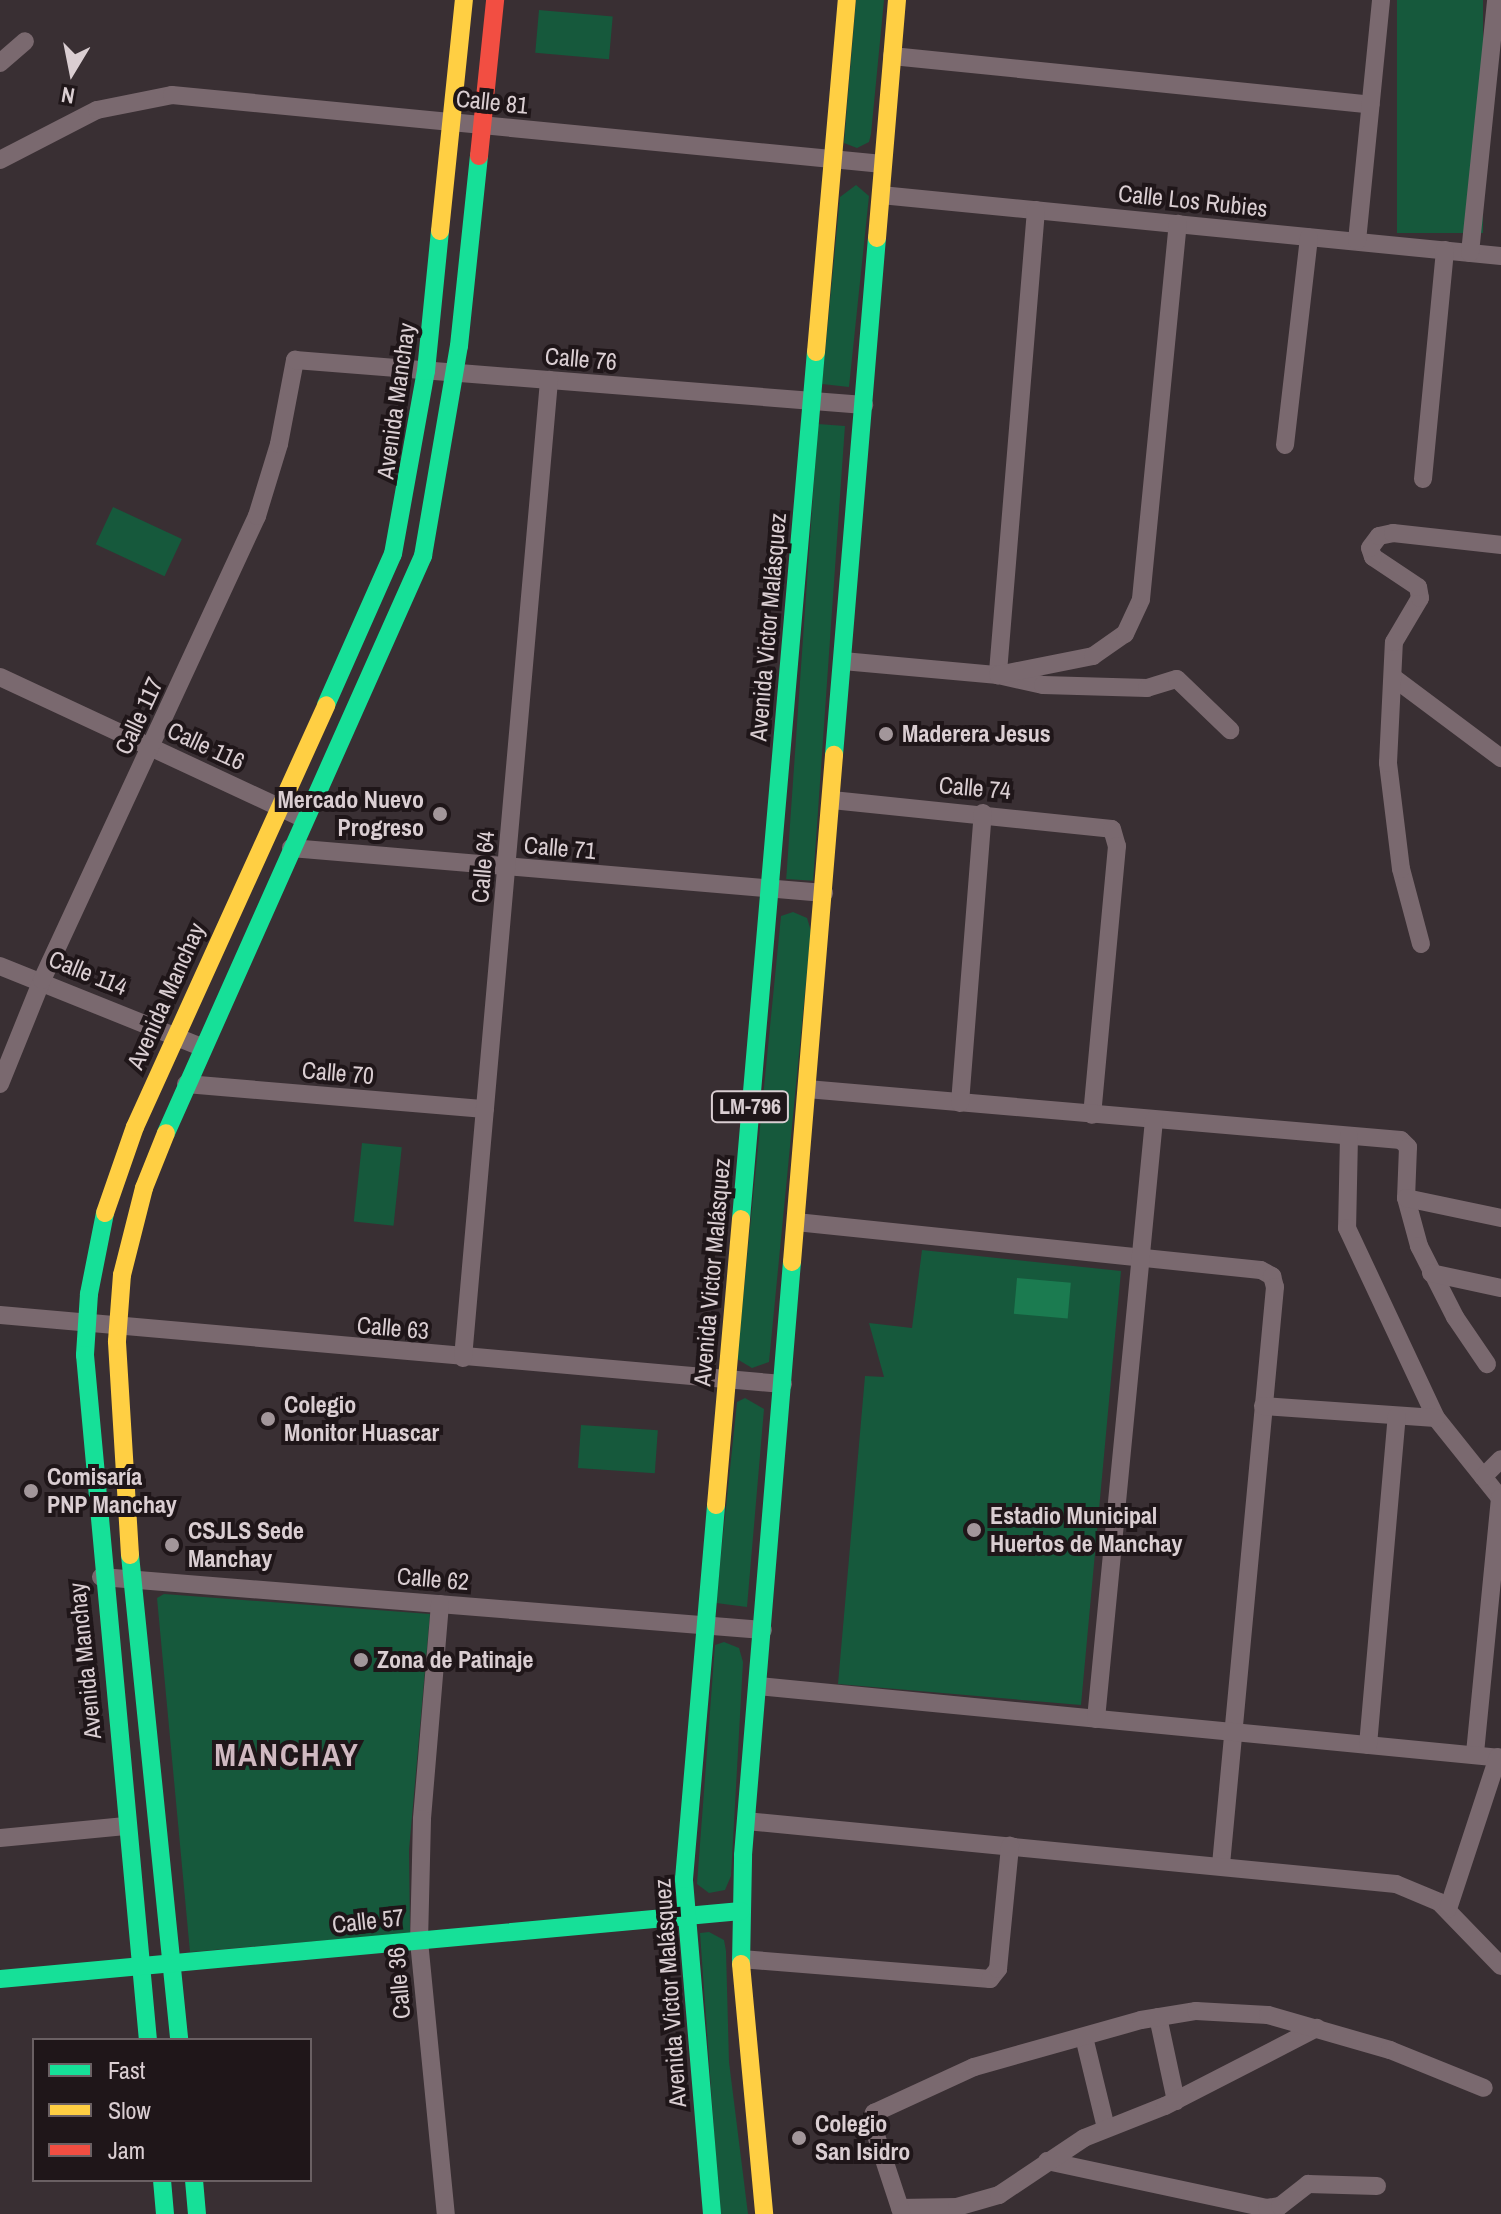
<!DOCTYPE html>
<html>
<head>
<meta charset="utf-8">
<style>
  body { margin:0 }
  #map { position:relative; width:1501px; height:2214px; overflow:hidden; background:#392f33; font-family:"Archivo Narrow",sans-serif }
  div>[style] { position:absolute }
  .green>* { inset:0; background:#16593c; transform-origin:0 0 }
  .water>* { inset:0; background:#1b7b50; transform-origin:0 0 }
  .street>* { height:18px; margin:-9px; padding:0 9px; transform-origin:9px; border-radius:9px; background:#7a696f }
  .fast>* { height:18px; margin:-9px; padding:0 9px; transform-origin:9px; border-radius:9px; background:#16e098 }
  .slow>* { height:18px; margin:-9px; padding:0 9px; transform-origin:9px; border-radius:9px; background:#ffcf43 }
  .jam>* { height:18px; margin:-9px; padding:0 9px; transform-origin:9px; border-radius:9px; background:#f24e42 }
  .dots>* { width:22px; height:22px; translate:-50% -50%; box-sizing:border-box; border:4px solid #1f1619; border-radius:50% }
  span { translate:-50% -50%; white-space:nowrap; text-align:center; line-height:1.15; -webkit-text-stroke:8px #1f1619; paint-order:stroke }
  .shield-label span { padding:2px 6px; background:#1f1619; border:2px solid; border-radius:6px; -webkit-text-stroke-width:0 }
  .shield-label { font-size:22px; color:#daced2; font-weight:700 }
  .street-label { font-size:24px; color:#daced2 }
  .poi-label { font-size:24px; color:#daced2; font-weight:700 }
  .left { translate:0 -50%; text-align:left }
  .right { translate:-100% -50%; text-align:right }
  .district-label { font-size:32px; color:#d0b9c1; font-weight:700; letter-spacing:2px }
  .legend { position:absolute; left:32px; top:2038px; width:280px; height:144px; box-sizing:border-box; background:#1f1619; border:2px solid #6a6063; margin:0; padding:10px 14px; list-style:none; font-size:24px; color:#daced2 }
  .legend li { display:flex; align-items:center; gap:16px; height:40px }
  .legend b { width:40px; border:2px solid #6a6063 }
  .north { position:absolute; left:32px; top:32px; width:80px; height:80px; -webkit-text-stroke:6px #1f1619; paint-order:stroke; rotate:190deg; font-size:22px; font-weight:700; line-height:32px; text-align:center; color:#daced2 }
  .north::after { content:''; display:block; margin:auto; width:28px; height:36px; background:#daced2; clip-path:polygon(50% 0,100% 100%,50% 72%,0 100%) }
</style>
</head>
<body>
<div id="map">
  <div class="green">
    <div style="clip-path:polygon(856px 0,884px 0,871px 134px,869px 142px,857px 148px,844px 143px)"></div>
    <div style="left:1397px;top:0;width:86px;height:233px"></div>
    <div style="left:539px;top:10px;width:74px;height:43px;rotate:5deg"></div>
    <div style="clip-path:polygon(856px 185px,869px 196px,849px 387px,822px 384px,840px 197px)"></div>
    <div style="left:818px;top:424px;width:27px;height:456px;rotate:4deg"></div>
    <div style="left:113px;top:507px;width:76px;height:41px;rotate:25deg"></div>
    <div style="clip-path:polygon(793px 912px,807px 918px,811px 931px,769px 1362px,752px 1368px,737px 1359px,781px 916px)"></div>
    <div style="left:362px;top:1143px;width:40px;height:79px;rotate:6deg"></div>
    <div style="clip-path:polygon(922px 1250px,1121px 1271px,1081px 1705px,838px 1684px,865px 1376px,884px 1377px,869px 1323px,912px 1328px)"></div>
    <div style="clip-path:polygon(745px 1398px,764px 1409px,747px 1607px,716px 1603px,737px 1402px)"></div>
    <div style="left:581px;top:1425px;width:77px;height:43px;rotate:4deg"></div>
    <div style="clip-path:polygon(164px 1594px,430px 1614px,409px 1850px,410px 1933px,190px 1952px,157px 1598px)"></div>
    <div style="clip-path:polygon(724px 1642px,739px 1648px,743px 1662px,731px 1876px,725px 1890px,709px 1893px,697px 1884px,715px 1645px)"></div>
    <div style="clip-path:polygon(709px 1932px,724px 1940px,726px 1951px,729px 2062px,748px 2214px,720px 2214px,700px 1933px)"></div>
  </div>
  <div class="water">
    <div style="left:1017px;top:1278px;width:54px;height:36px;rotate:5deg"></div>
  </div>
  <div class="street">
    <div style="left:892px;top:56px;width:481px;rotate:5.8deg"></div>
    <div style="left:0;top:63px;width:33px;rotate:-41deg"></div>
    <div style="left:0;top:160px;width:109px;rotate:-27.3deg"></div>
    <div style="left:97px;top:110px;width:76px;rotate:-11.3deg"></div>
    <div style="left:172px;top:95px;width:714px;rotate:5.54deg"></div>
    <div style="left:881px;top:195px;width:623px;rotate:5.62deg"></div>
    <div style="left:1036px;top:210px;width:467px;rotate:94.7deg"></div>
    <div style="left:998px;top:675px;width:46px;rotate:12.5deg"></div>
    <div style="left:1043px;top:685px;width:104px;rotate:1.7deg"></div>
    <div style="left:1147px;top:688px;width:31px;rotate:-17deg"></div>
    <div style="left:1177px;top:679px;width:74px;rotate:43.9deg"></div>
    <div style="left:1357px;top:241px;width:242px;rotate:-84.3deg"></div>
    <div style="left:1470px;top:253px;width:254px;rotate:-84.1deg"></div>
    <div style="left:1285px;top:445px;width:209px;rotate:-83.4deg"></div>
    <div style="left:1423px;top:479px;width:230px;rotate:-84.5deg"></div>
    <div style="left:843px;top:661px;width:156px;rotate:5.2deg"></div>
    <div style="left:998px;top:675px;width:97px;rotate:-11.3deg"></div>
    <div style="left:1093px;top:656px;width:39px;rotate:-35deg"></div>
    <div style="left:1125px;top:634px;width:38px;rotate:-65deg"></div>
    <div style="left:1141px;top:599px;width:377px;rotate:-84.4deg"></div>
    <div style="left:0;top:677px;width:336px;rotate:25deg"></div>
    <div style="left:1394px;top:678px;width:134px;rotate:36.8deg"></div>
    <div style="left:832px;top:800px;width:281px;rotate:5.9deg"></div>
    <div style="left:1112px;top:829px;width:18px;rotate:74deg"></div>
    <div style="left:1117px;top:846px;width:270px;rotate:95.3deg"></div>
    <div style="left:291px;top:848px;width:535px;rotate:4.83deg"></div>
    <div style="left:1421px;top:944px;width:78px;rotate:-104.9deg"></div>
    <div style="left:1401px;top:869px;width:107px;rotate:-97deg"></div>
    <div style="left:1388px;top:763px;width:121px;rotate:-87.2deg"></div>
    <div style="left:1394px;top:642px;width:51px;rotate:-59.4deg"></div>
    <div style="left:1420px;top:598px;width:11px;rotate:-100deg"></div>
    <div style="left:1418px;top:587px;width:54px;rotate:-146.3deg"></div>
    <div style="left:1373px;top:557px;width:9px;rotate:-108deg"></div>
    <div style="left:1370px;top:548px;width:15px;rotate:-53deg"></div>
    <div style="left:1379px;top:536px;width:14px;rotate:-12deg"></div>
    <div style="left:1393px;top:533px;width:109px;rotate:6.3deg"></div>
    <div style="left:0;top:966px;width:218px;rotate:21.9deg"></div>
    <div style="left:0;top:1084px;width:112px;rotate:-68deg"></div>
    <div style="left:42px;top:980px;width:511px;rotate:-65.14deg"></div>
    <div style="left:257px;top:516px;width:75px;rotate:-73deg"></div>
    <div style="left:279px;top:444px;width:86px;rotate:-79.2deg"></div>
    <div style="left:295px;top:360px;width:571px;rotate:4.52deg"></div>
    <div style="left:186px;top:1084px;width:300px;rotate:4.8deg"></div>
    <div style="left:807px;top:1089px;width:596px;rotate:4.91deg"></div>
    <div style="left:1401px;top:1140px;width:10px;rotate:45deg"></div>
    <div style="left:1408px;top:1147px;width:51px;rotate:92.2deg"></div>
    <div style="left:1406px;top:1198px;width:50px;rotate:74.8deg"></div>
    <div style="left:1419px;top:1246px;width:80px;rotate:63.1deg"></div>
    <div style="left:1455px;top:1317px;width:57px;rotate:55.8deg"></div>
    <div style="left:960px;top:1103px;width:291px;rotate:-85.5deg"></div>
    <div style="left:1349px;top:1136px;width:92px;rotate:91.2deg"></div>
    <div style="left:1347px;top:1228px;width:210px;rotate:64.9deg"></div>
    <div style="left:1436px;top:1418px;width:102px;rotate:51.3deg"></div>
    <div style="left:1500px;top:1498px;width:258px;rotate:95.6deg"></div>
    <div style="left:1406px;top:1198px;width:97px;rotate:11.9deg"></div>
    <div style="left:796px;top:1222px;width:467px;rotate:5.9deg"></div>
    <div style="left:1261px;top:1270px;width:13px;rotate:29deg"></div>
    <div style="left:1272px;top:1276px;width:11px;rotate:75deg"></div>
    <div style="left:1275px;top:1287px;width:581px;rotate:95.34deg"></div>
    <div style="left:1431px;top:1273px;width:72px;rotate:12.1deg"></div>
    <div style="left:0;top:1315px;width:786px;rotate:5.04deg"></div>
    <div style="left:463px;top:1358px;width:982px;rotate:-84.97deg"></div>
    <div style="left:1263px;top:1406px;width:173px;rotate:4deg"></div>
    <div style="left:1483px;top:1477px;width:25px;rotate:-45deg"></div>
    <div style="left:101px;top:1577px;width:664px;rotate:4.58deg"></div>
    <div style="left:440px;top:1604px;width:216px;rotate:94.8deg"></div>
    <div style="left:422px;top:1819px;width:122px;rotate:91.4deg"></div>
    <div style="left:419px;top:1941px;width:274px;rotate:84.4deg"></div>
    <div style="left:758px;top:1686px;width:746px;rotate:5.53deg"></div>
    <div style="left:1096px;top:1719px;width:602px;rotate:-84.47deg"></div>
    <div style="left:1368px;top:1745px;width:330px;rotate:-85deg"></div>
    <div style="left:746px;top:1821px;width:653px;rotate:5.54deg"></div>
    <div style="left:1396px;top:1884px;width:47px;rotate:22.7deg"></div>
    <div style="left:1439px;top:1902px;width:89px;rotate:45.9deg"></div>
    <div style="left:0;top:1838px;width:126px;rotate:-5.5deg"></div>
    <div style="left:1448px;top:1909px;width:160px;rotate:-71.8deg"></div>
    <div style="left:741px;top:1959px;width:250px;rotate:4.6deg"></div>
    <div style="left:990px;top:1979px;width:13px;rotate:-51deg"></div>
    <div style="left:998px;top:1969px;width:124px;rotate:-84.4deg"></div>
    <div style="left:1158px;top:2017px;width:86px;rotate:77.9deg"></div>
    <div style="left:1084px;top:2037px;width:94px;rotate:76.4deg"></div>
    <div style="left:1047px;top:2161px;width:225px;rotate:12.1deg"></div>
    <div style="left:1267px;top:2208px;width:13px;rotate:-9deg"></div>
    <div style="left:1280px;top:2206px;width:36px;rotate:-38deg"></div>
    <div style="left:1308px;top:2184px;width:69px;rotate:1.7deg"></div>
    <div style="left:900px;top:2208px;width:57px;rotate:-1deg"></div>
    <div style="left:957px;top:2207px;width:44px;rotate:-15.9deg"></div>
    <div style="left:999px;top:2195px;width:102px;rotate:-33.8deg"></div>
    <div style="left:1084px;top:2138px;width:87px;rotate:-21.6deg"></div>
    <div style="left:1165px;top:2106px;width:171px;rotate:-27.2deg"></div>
    <div style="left:902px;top:2214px;width:99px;rotate:-108.3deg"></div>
    <div style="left:871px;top:2120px;width:8px;rotate:-67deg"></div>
    <div style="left:874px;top:2113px;width:110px;rotate:-24.7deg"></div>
    <div style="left:974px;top:2067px;width:173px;rotate:-15.7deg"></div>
    <div style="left:1141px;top:2020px;width:56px;rotate:-9.3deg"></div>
    <div style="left:1196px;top:2011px;width:72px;rotate:3.2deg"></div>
    <div style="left:1268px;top:2015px;width:127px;rotate:16deg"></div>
    <div style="left:1390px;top:2050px;width:101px;rotate:22deg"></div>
  </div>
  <div class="fast">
    <div style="left:326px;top:705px;width:165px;rotate:-66.1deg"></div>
    <div style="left:393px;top:554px;width:186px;rotate:-79.8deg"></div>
    <div style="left:426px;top:371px;width:141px;rotate:-84.3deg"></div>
    <div style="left:834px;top:755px;width:519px;rotate:-85.25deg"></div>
    <div style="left:166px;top:1133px;width:632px;rotate:-65.99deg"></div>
    <div style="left:423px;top:556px;width:213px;rotate:-80.3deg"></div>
    <div style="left:459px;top:346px;width:191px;rotate:-84deg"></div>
    <div style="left:105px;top:1213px;width:83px;rotate:101.2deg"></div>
    <div style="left:89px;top:1294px;width:61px;rotate:93.8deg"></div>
    <div style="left:85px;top:1355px;width:688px;rotate:84.75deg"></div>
    <div style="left:741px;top:1219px;width:870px;rotate:-85.06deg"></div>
    <div style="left:130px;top:1555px;width:487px;rotate:84.2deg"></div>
    <div style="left:741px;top:1964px;width:109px;rotate:-88.9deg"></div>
    <div style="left:743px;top:1855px;width:595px;rotate:-85.28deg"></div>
    <div style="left:0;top:1979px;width:744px;rotate:-5.24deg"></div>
    <div style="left:162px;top:2180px;width:34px;rotate:85deg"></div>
    <div style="left:194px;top:2180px;width:34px;rotate:85deg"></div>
    <div style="left:712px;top:2214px;width:336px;rotate:-94.8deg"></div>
    <div style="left:684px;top:1879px;width:375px;rotate:-85.1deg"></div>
  </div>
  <div class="slow">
    <div style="left:440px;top:231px;width:232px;rotate:-84.1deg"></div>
    <div style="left:877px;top:238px;width:239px;rotate:-85.2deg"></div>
    <div style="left:816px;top:352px;width:353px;rotate:-85deg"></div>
    <div style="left:105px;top:1213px;width:91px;rotate:-70.8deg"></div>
    <div style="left:135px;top:1127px;width:463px;rotate:-65.6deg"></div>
    <div style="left:792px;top:1262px;width:509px;rotate:-85.26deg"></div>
    <div style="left:716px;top:1505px;width:287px;rotate:-85deg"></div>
    <div style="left:130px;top:1555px;width:214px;rotate:-93.5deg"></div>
    <div style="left:117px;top:1341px;width:66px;rotate:-85.7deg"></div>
    <div style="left:122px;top:1275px;width:90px;rotate:-75.8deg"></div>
    <div style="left:144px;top:1188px;width:59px;rotate:-68.2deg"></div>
    <div style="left:741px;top:1964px;width:251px;rotate:84.7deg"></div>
  </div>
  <div class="jam">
    <div style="left:479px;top:156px;width:157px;rotate:-84.1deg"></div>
  </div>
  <div class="dots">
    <div style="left:886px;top:734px;background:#a2969a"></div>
    <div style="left:440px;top:814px;background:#a2969a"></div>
    <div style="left:268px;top:1419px;background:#a2969a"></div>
    <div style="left:31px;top:1491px;background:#a2969a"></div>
    <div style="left:974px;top:1530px;background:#a2969a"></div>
    <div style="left:172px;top:1545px;background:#a2969a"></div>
    <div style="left:361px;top:1660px;background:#a2969a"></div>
    <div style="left:799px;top:2138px;background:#a2969a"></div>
  </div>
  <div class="shield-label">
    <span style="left:750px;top:1107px">LM-796</span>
  </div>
  <div class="street-label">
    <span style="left:492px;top:102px;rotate:6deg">Calle 81</span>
    <span style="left:1193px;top:201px;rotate:6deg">Calle Los Rubies</span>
    <span style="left:581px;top:359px;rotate:5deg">Calle 76</span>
    <span style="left:396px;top:401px;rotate:-82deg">Avenida Manchay</span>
    <span style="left:768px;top:627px;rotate:-85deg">Avenida Victor Malásquez</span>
    <span style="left:139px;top:716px;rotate:-65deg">Calle 117</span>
    <span style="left:206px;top:746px;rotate:25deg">Calle 116</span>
    <span style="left:975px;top:788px;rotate:5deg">Calle 74</span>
    <span style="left:560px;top:848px;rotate:5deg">Calle 71</span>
    <span style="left:483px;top:867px;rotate:-85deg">Calle 64</span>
    <span style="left:88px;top:973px;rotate:22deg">Calle 114</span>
    <span style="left:166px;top:996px;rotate:-66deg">Avenida Manchay</span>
    <span style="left:338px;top:1073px;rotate:5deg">Calle 70</span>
    <span style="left:712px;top:1272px;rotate:-85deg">Avenida Victor Malásquez</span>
    <span style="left:393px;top:1328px;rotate:5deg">Calle 63</span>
    <span style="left:433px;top:1579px;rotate:5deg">Calle 62</span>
    <span style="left:85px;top:1661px;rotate:-96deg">Avenida Manchay</span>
    <span style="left:368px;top:1921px;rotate:-6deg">Calle 57</span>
    <span style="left:399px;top:1983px;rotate:-95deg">Calle 36</span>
    <span style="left:670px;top:1993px;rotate:-94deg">Avenida Victor Malásquez</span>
  </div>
  <div class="poi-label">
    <span class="left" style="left:902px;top:734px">Maderera Jesus</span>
    <span class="right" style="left:424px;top:814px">Mercado Nuevo<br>Progreso</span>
    <span class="left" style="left:284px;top:1419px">Colegio<br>Monitor Huascar</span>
    <span class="left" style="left:47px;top:1491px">Comisaría<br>PNP Manchay</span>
    <span class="left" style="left:990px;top:1530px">Estadio Municipal<br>Huertos de Manchay</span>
    <span class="left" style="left:188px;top:1545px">CSJLS Sede<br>Manchay</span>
    <span class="left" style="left:377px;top:1660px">Zona de Patinaje</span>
    <span class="left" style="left:815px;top:2138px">Colegio<br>San Isidro</span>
  </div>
  <div class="district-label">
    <span style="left:287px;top:1755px">MANCHAY</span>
  </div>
  <ul class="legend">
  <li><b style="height:10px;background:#16e098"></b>Fast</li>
  <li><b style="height:10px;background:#ffcf43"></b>Slow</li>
  <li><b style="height:10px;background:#f24e42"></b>Jam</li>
  </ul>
  <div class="north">N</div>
</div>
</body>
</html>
